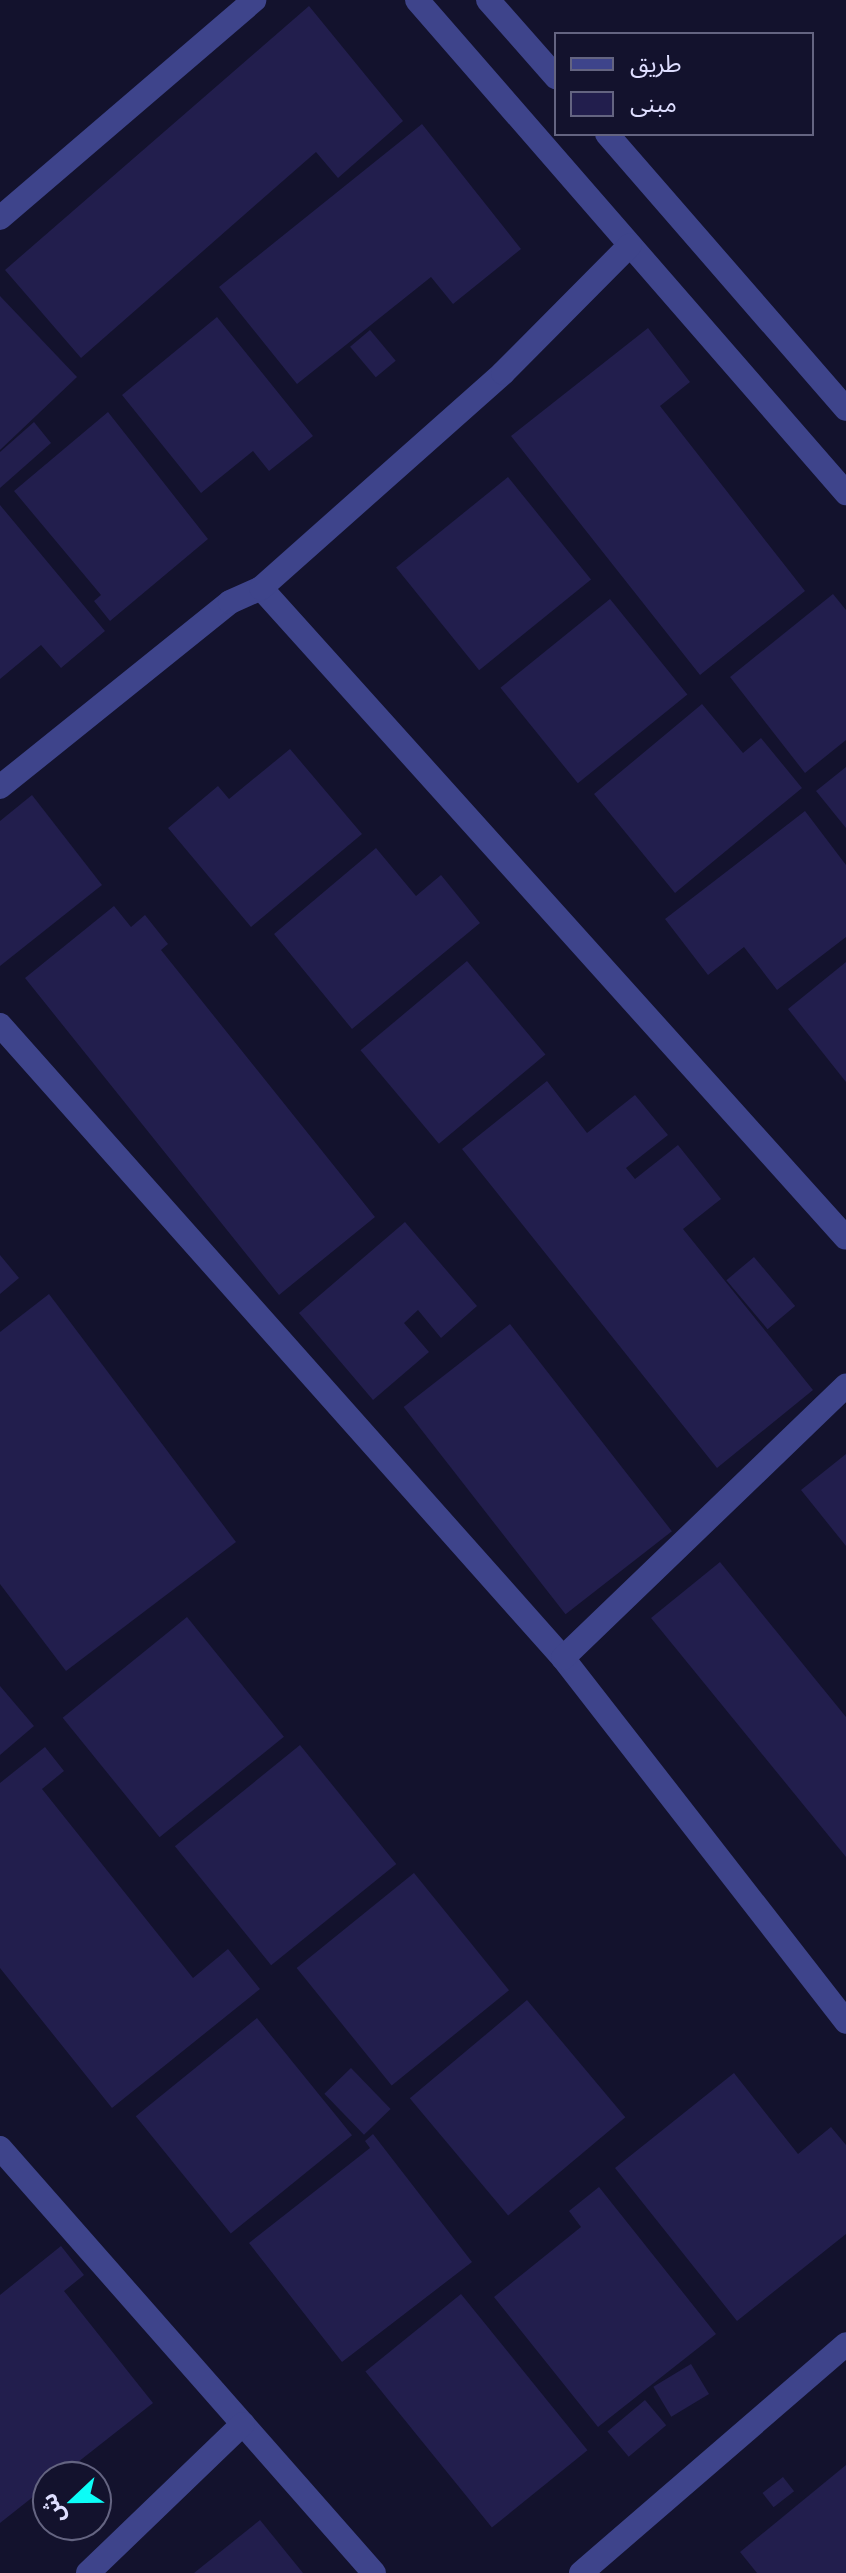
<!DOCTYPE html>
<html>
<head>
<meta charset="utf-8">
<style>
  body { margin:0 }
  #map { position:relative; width:846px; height:2573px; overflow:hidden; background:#13122d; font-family:"Noto Sans","Noto Sans Arabic",sans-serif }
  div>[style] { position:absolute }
  .building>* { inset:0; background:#221e4d; transform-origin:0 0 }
  .minor>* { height:24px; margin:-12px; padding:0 12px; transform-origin:12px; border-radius:12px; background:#3e448b }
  span { translate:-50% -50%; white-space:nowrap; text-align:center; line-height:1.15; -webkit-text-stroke:6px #13122d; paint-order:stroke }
  .legend { position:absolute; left:554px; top:32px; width:260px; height:104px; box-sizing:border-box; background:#13122d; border:2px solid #646481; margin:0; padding:10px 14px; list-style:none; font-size:24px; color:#dedeff }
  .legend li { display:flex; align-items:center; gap:16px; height:40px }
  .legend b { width:40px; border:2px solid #646481 }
  .north { position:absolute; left:32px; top:2461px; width:80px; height:80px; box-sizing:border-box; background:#13122d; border:2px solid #646481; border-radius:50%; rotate:248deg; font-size:22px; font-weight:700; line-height:32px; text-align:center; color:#dedeff }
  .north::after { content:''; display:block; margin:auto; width:28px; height:36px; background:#0cfdf7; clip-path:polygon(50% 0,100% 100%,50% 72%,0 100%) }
</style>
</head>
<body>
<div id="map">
  <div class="building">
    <div style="clip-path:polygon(309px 6px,403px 121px,338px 178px,316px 152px,81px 358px,5px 270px)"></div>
    <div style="clip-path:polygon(422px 124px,521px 249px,453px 304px,431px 277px,297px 384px,219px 287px)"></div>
    <div style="clip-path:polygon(0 296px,77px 377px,0 450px)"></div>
    <div style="clip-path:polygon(217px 317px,313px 436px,269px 471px,253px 451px,201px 493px,122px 395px)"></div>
    <div style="clip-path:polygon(648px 328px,690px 382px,660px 406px,805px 591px,700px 675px,511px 436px)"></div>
    <div style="left:370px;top:330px;width:40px;height:26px;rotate:50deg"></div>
    <div style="clip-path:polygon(108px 412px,208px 539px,110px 621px,94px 601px,101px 595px,14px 491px)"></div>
    <div style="clip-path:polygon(34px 422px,51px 443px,0 488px,0 452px)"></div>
    <div style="left:508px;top:477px;width:132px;height:144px;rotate:51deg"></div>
    <div style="clip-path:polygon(0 505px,105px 631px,61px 668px,41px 645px,0 679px)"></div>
    <div style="clip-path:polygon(833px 594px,846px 610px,846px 740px,805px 773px,730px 677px)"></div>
    <div style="left:610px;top:599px;width:123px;height:141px;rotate:51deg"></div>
    <div style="clip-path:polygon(702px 704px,743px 753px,761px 738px,802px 788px,675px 893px,594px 794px)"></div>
    <div style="clip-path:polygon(290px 749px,362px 834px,251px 927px,168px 828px,218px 786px,229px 799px)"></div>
    <div style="clip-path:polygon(846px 767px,846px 828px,816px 791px)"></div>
    <div style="clip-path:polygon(32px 795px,102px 885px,0 966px,0 821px)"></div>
    <div style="clip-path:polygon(805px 811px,846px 865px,846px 937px,777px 990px,744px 947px,708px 975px,665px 919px)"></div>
    <div style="clip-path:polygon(376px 848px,416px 896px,441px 875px,480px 923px,352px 1029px,274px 934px)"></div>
    <div style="clip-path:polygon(114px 906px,131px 927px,145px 915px,168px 944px,161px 950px,375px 1217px,279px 1295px,25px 978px)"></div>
    <div style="left:467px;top:961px;width:122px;height:139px;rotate:50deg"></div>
    <div style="clip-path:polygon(846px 962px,846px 1082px,788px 1009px)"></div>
    <div style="clip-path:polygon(547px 1081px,587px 1133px,635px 1095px,668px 1135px,626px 1168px,635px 1179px,678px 1145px,721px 1199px,683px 1229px,813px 1390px,717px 1468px,462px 1149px)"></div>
    <div style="clip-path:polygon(405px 1222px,477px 1306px,441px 1338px,418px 1310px,404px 1323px,429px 1352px,373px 1400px,299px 1313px)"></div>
    <div style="clip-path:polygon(0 1255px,19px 1278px,0 1294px)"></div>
    <div style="left:754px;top:1257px;width:64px;height:36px;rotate:50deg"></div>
    <div style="clip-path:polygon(49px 1294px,236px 1542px,66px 1671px,0 1584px,0 1332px)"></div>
    <div style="left:510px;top:1324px;width:263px;height:135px;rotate:52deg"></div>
    <div style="clip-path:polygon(846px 1454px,846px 1546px,801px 1490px)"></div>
    <div style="clip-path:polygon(720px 1562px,846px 1717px,846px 1857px,651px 1618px)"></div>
    <div style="left:187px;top:1617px;width:154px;height:160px;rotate:51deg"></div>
    <div style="clip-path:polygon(0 1686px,34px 1726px,0 1755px)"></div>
    <div style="left:300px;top:1745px;width:153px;height:161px;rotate:51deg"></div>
    <div style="clip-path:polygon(45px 1747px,64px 1771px,42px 1789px,193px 1978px,228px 1949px,260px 1989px,112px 2108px,0 1968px,0 1783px)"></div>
    <div style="left:414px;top:1873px;width:151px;height:151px;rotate:51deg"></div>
    <div style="left:527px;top:2000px;width:153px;height:153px;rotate:50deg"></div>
    <div style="left:257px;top:2018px;width:151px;height:156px;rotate:51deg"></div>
    <div style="left:351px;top:2068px;width:57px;height:37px;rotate:46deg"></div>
    <div style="clip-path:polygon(734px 2073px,798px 2154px,831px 2127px,846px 2145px,846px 2234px,737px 2321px,615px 2168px)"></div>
    <div style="clip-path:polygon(373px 2134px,472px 2262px,342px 2362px,249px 2243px,370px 2148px,365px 2141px)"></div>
    <div style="clip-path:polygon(599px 2187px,716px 2334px,598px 2427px,494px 2297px,581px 2227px,569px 2211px)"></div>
    <div style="clip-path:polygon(61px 2246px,84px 2275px,64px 2291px,153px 2403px,59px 2477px,48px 2477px,48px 2485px,0 2523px,0 2295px)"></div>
    <div style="left:461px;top:2294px;width:201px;height:123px;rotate:51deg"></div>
    <div style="left:691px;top:2364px;width:35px;height:44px;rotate:59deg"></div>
    <div style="left:645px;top:2400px;width:33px;height:49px;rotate:50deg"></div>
    <div style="clip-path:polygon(846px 2465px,846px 2573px,757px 2573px,740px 2552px)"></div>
    <div style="left:783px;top:2477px;width:18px;height:26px;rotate:52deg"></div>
    <div style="clip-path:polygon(260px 2520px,303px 2573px,194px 2573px)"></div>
  </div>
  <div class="minor">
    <div style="left:417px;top:0;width:654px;rotate:48.97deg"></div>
    <div style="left:488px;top:0;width:103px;rotate:48.6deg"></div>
    <div style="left:607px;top:134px;width:364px;rotate:49deg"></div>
    <div style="left:0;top:218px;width:335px;rotate:-40.6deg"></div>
    <div style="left:261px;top:588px;width:874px;rotate:48.01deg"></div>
    <div style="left:0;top:787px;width:295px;rotate:-38.8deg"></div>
    <div style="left:230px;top:602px;width:34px;rotate:-24deg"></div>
    <div style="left:261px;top:588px;width:324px;rotate:-41.6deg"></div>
    <div style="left:503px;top:373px;width:180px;rotate:-45.2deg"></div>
    <div style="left:0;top:1025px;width:847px;rotate:48.35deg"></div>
    <div style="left:563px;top:1658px;width:461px;rotate:52.1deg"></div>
    <div style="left:563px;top:1658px;width:393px;rotate:-43.9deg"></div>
    <div style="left:0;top:2148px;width:566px;rotate:48.65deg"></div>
    <div style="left:88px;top:2573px;width:215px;rotate:-43.9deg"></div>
    <div style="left:581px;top:2573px;width:350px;rotate:-40.8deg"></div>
  </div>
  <ul class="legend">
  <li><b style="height:10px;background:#3e448b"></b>طريق</li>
  <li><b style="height:22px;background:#221e4d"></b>مبنى</li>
  </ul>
  <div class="north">ش</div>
</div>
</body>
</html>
